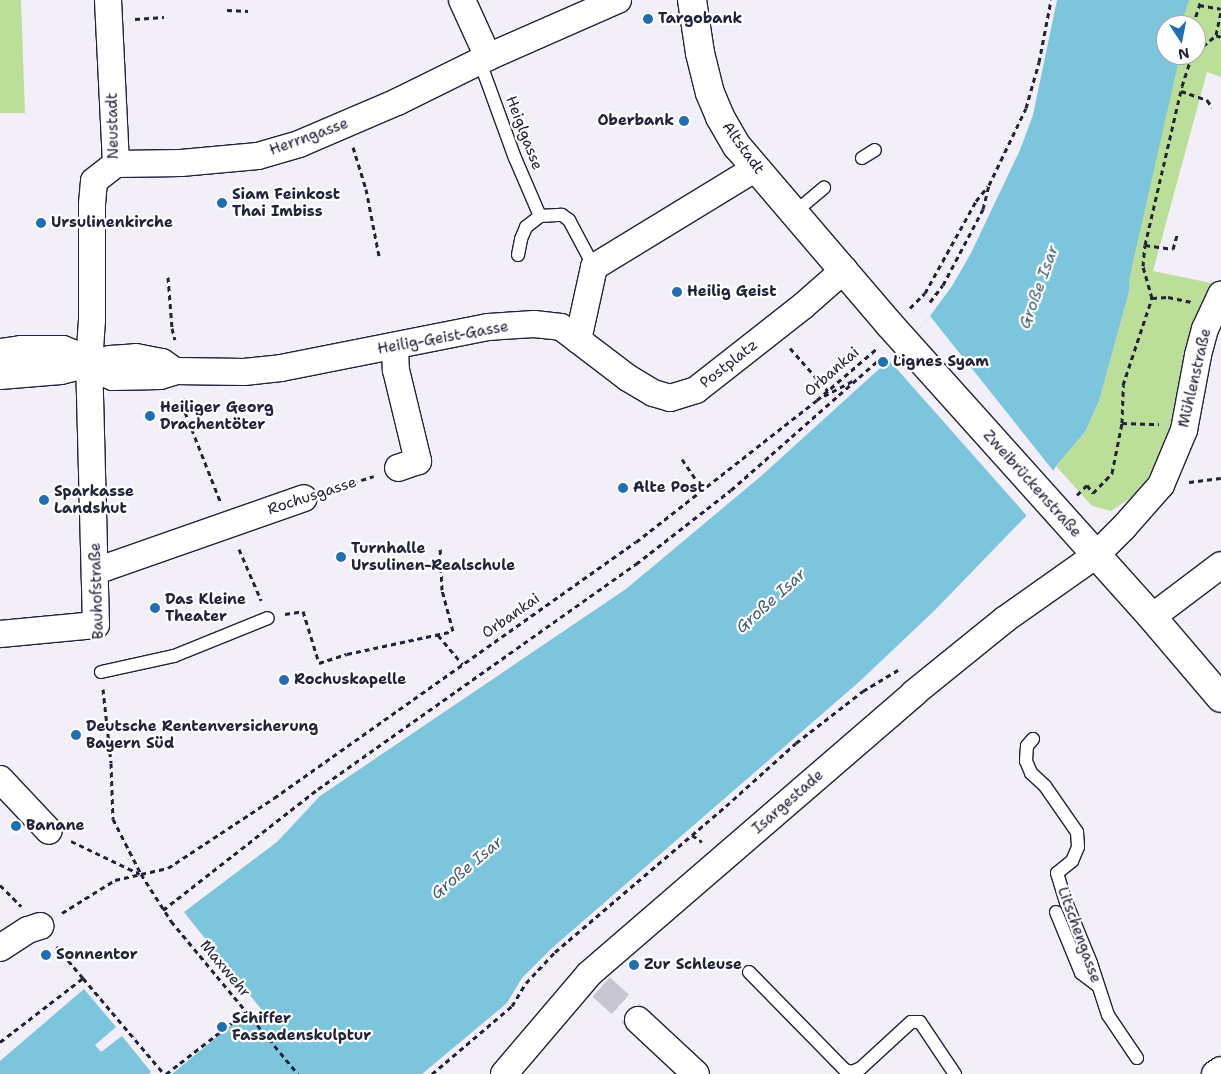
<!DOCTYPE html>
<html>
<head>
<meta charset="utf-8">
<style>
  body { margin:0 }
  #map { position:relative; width:1221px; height:1074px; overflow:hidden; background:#f3eff9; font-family:"Shantell Sans",sans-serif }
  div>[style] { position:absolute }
  .green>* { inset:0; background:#bbdf99 }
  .water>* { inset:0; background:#7cc5dc }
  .pier>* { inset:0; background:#f3eff9 }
  .street-tunnel>* { height:26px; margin-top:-13px; transform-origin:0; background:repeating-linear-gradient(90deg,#c9c6d3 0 26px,transparent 0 39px) }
  .path>* { height:3px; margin-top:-1.5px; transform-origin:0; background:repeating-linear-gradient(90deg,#22223b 0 5px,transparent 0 9px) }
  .roads { filter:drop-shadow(1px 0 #22223b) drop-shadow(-1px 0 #22223b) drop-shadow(0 1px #22223b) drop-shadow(0 -1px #22223b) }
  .lane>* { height:12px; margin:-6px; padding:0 6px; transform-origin:6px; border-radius:6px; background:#fff }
  .street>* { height:26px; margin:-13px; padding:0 13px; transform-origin:13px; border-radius:13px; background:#fff }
  .secondary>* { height:28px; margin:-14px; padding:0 14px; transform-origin:14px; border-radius:14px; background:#fff }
  .dots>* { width:14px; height:14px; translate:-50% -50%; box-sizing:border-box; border:2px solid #fff; border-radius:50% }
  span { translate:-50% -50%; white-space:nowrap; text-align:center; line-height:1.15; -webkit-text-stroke:4.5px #fff; paint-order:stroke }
  .poi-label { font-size:15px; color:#22223b; font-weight:700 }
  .left { translate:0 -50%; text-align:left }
  .right { translate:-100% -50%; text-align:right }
  .street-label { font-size:15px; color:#22223b }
  .water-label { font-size:16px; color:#425b73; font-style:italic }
  .north { position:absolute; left:1156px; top:15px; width:50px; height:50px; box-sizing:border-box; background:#fff; border:1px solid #a7a7b1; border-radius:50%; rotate:169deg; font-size:14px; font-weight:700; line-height:20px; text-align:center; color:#22223b }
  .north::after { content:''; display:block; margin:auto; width:18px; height:22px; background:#1f6fb2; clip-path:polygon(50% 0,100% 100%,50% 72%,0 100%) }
</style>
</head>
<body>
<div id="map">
  <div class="green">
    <div style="clip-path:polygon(0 0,21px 0,25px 113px,0 113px)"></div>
    <div style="clip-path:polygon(1189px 0,1221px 0,1221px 77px,1207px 72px,1153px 271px,1221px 285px,1190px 339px,1166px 442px,1141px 491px,1111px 511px,1092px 506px,1056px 466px,1085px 432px,1099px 401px,1129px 292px,1130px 276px,1177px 64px,1180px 55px,1196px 55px,1196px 25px,1189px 25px,1191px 18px,1183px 15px)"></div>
  </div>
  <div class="water">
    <div style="clip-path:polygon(1057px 0,1189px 0,1184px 15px,1191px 18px,1189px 25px,1166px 25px,1166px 55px,1180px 55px,1130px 276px,1129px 292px,1099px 401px,1085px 432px,1056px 466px,1028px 514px,935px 610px,859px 682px,552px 948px,522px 978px,507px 1003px,422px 1074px,172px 1074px,240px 1018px,254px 1022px,265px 1014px,184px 912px,277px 842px,320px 796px,626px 589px,760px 477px,889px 360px,930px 316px,952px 286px,971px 253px,1020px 150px,1033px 115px)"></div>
    <div style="clip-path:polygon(84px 989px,116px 1027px,95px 1045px,101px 1052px,122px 1036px,151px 1072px,149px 1074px,0 1074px,0 1061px)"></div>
  </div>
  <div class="pier">
    <div style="clip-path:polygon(930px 316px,1055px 473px,1027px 516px,889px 360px)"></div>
  </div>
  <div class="street-tunnel">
    <div style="left:601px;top:987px;width:50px;rotate:41.7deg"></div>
  </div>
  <div class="path">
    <div style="left:1199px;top:5px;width:22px;rotate:10deg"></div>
    <div style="left:227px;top:10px;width:21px;rotate:3deg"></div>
    <div style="left:135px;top:19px;width:29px;rotate:-4deg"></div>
    <div style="left:1193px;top:25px;width:26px;rotate:-72deg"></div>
    <div style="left:1216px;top:35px;width:5px;rotate:22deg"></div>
    <div style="left:1196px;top:52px;width:26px;rotate:-40deg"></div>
    <div style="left:1216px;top:35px;width:24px;rotate:-78deg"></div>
    <div style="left:1181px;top:91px;width:28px;rotate:19deg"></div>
    <div style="left:1207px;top:100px;width:9px;rotate:54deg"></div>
    <div style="left:353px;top:147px;width:44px;rotate:72.8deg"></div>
    <div style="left:366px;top:189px;width:68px;rotate:79deg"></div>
    <div style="left:1145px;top:245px;width:28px;rotate:8deg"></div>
    <div style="left:1173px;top:249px;width:15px;rotate:-74deg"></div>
    <div style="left:168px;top:277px;width:51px;rotate:85.5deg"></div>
    <div style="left:172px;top:328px;width:12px;rotate:76deg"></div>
    <div style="left:1152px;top:298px;width:16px;rotate:-4deg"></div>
    <div style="left:1168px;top:297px;width:24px;rotate:12deg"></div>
    <div style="left:930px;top:302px;width:21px;rotate:-53deg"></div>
    <div style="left:943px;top:285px;width:86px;rotate:-62.2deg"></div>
    <div style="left:983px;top:209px;width:25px;rotate:-76deg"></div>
    <div style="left:989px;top:185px;width:85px;rotate:-64.3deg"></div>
    <div style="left:1026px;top:108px;width:48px;rotate:-74.2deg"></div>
    <div style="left:1039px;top:62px;width:63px;rotate:-79deg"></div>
    <div style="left:910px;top:308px;width:21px;rotate:-45deg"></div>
    <div style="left:925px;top:293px;width:105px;rotate:-61deg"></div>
    <div style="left:976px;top:201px;width:19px;rotate:-51deg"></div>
    <div style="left:790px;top:348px;width:57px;rotate:48.5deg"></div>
    <div style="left:824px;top:396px;width:36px;rotate:-28deg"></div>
    <div style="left:185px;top:397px;width:15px;rotate:90deg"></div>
    <div style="left:185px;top:412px;width:96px;rotate:68.5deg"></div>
    <div style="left:1122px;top:423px;width:37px;rotate:2deg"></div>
    <div style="left:682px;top:459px;width:37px;rotate:56deg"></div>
    <div style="left:1189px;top:482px;width:32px;rotate:-7deg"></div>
    <div style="left:327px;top:491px;width:49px;rotate:-17.7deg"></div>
    <div style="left:1077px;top:495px;width:14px;rotate:-45deg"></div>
    <div style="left:1087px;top:485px;width:10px;rotate:53deg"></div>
    <div style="left:1093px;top:493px;width:28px;rotate:-46deg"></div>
    <div style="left:1112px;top:473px;width:51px;rotate:-78.7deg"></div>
    <div style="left:1122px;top:423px;width:38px;rotate:-88deg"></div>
    <div style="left:1123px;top:385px;width:92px;rotate:-71.6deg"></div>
    <div style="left:1152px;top:298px;width:33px;rotate:-106deg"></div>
    <div style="left:1143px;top:266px;width:21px;rotate:-85deg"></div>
    <div style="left:1145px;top:245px;width:163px;rotate:-76.9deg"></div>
    <div style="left:1182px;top:86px;width:33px;rotate:-72deg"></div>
    <div style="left:239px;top:549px;width:56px;rotate:66.7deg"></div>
    <div style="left:285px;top:614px;width:18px;rotate:-9deg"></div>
    <div style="left:303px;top:611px;width:54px;rotate:72.9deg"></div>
    <div style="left:319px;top:663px;width:29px;rotate:-18deg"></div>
    <div style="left:347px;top:654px;width:108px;rotate:-12.2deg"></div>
    <div style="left:453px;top:631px;width:42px;rotate:-105deg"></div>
    <div style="left:442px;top:590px;width:44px;rotate:-92.6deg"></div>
    <div style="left:438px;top:635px;width:38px;rotate:50deg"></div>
    <div style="left:103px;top:689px;width:74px;rotate:83.8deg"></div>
    <div style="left:111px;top:763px;width:56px;rotate:88deg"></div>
    <div style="left:113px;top:819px;width:62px;rotate:63deg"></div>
    <div style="left:141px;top:874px;width:56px;rotate:57.4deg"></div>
    <div style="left:171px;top:921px;width:199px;rotate:50.3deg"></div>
    <div style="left:692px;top:835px;width:12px;rotate:35deg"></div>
    <div style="left:71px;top:841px;width:76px;rotate:25.6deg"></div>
    <div style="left:0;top:885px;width:30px;rotate:45deg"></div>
    <div style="left:163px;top:910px;width:197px;rotate:-38deg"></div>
    <div style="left:318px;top:789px;width:390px;rotate:-35.3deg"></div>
    <div style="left:636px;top:564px;width:120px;rotate:-37.9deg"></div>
    <div style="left:731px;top:490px;width:203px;rotate:-41.4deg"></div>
    <div style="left:62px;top:913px;width:62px;rotate:-31.9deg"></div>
    <div style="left:115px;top:880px;width:54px;rotate:-12.8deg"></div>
    <div style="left:168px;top:868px;width:127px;rotate:-33.4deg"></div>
    <div style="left:274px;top:798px;width:443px;rotate:-35.3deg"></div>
    <div style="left:636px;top:542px;width:230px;rotate:-38.1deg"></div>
    <div style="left:817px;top:400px;width:78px;rotate:-40.8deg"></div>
    <div style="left:83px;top:978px;width:126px;rotate:49.8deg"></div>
    <div style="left:0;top:1042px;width:105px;rotate:-37.6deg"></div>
    <div style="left:83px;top:978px;width:42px;rotate:-130.2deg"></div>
    <div style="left:166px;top:1074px;width:101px;rotate:-37.8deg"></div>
    <div style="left:432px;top:1074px;width:105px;rotate:-40.4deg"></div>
    <div style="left:512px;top:1006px;width:27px;rotate:-59deg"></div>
    <div style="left:526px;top:983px;width:42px;rotate:-46.9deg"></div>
    <div style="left:555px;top:952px;width:225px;rotate:-40.5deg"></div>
    <div style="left:726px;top:806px;width:94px;rotate:-42deg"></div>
    <div style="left:796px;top:743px;width:85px;rotate:-37.8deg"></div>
    <div style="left:863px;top:691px;width:41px;rotate:-31deg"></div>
  </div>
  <div class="roads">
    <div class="lane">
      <div style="left:480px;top:62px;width:102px;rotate:70deg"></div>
      <div style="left:515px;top:158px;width:63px;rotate:66.7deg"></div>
      <div style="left:862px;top:158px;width:15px;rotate:-32deg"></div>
      <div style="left:795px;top:212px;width:38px;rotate:-40deg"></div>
      <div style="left:518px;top:255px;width:16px;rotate:-79deg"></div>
      <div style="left:521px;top:239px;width:13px;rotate:-67deg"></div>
      <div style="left:526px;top:227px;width:18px;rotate:-38deg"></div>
      <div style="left:540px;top:216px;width:22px;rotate:-3deg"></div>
      <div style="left:562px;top:215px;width:9px;rotate:36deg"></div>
      <div style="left:569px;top:220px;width:53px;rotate:62deg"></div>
      <div style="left:101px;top:672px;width:75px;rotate:-12.4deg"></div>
      <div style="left:174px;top:656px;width:101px;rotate:-22deg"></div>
      <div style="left:1033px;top:739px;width:9px;rotate:131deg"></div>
      <div style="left:1027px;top:746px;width:15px;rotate:94deg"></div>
      <div style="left:1026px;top:761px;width:13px;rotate:67deg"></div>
      <div style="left:1031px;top:773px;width:19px;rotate:43deg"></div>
      <div style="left:1045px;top:786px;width:56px;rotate:55.2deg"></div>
      <div style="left:1077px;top:832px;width:15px;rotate:86deg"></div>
      <div style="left:1078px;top:847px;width:15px;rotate:113deg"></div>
      <div style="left:1072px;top:861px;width:19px;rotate:141deg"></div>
      <div style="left:1057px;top:873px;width:30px;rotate:73deg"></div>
      <div style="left:1066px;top:902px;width:66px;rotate:67.7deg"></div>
      <div style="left:1091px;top:963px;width:55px;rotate:71.9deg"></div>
      <div style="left:1108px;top:1015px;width:52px;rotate:56deg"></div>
      <div style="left:1056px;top:912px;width:66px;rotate:67.7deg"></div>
      <div style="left:1081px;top:973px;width:21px;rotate:37deg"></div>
      <div style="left:749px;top:972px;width:137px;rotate:45.6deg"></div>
      <div style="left:845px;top:1070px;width:7px;rotate:16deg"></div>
      <div style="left:852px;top:1072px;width:10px;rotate:-24deg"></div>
      <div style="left:861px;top:1068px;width:68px;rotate:-42.6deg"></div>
      <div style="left:911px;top:1022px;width:9px"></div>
      <div style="left:920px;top:1022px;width:63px;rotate:56.1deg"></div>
    </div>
    <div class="street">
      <div style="left:108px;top:0;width:164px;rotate:87.2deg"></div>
      <div style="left:462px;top:0;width:63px;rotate:65.5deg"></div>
      <div style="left:116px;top:164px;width:65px;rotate:-0.9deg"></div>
      <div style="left:181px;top:163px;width:77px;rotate:-5.2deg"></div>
      <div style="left:258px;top:156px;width:43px;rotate:-16.3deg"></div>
      <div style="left:299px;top:144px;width:107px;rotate:-23.2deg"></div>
      <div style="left:397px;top:102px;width:102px;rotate:-26.3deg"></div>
      <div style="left:488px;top:57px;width:142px;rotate:-23.7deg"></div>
      <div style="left:578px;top:340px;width:75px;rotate:-77.6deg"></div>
      <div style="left:594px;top:267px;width:190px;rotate:-31.4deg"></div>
      <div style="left:395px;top:346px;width:24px;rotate:88deg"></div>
      <div style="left:396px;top:370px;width:94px;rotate:76.4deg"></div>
      <div style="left:418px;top:461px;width:21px;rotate:161deg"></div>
      <div style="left:0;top:352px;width:21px;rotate:-8deg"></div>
      <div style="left:21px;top:349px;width:42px"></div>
      <div style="left:63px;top:349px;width:16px;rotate:22deg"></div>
      <div style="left:78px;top:355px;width:29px;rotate:36deg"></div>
      <div style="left:101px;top:372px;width:13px;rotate:23deg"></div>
      <div style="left:113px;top:377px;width:47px;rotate:-1.2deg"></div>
      <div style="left:160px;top:376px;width:17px;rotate:-17deg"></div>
      <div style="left:176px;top:371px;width:68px;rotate:0.8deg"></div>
      <div style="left:244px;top:372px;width:37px;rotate:-6deg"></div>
      <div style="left:281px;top:368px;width:211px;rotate:-11.2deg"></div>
      <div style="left:488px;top:327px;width:46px;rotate:-3.7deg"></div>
      <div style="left:534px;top:324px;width:27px;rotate:6deg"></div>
      <div style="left:561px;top:327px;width:84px;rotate:37.3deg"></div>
      <div style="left:628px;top:378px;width:29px;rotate:31deg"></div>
      <div style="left:653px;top:393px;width:18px;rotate:16deg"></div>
      <div style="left:670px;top:398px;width:27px;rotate:-17deg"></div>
      <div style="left:696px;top:390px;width:136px;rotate:-38.1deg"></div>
      <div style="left:803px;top:306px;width:55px;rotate:-41.3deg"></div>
      <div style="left:0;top:376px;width:61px;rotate:-4.7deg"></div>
      <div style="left:61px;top:371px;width:50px;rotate:-13.8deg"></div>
      <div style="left:110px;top:359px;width:26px;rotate:-4deg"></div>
      <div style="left:136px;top:357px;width:26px;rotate:11deg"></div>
      <div style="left:162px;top:362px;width:16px;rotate:35deg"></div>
      <div style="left:96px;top:571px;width:220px;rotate:-19.3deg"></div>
      <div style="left:1152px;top:617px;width:86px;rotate:-37deg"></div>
      <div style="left:0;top:634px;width:96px;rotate:-5.4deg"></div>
      <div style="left:96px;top:625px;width:262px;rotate:-91.5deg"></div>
      <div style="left:89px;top:363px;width:43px;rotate:-86deg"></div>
      <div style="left:92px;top:320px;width:116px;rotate:-90deg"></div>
      <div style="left:92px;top:204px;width:23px;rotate:-85deg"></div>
      <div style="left:94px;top:181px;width:28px;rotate:-38deg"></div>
      <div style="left:0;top:779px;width:71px;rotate:46.7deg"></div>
      <div style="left:0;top:948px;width:33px;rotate:-33deg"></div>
      <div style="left:28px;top:930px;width:13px;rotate:-18deg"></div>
      <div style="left:638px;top:1020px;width:79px;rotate:43deg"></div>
      <div style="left:504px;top:1074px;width:131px;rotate:-49.6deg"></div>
      <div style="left:589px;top:974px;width:430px;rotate:-40.8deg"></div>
      <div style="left:914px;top:693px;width:116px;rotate:-39deg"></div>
      <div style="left:1004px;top:620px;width:113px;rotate:-35.2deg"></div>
      <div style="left:1096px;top:555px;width:40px;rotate:-45deg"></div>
      <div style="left:1124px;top:527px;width:56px;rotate:-48.6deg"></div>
      <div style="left:1161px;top:485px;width:60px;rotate:-67.3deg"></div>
      <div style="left:1184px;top:430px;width:76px;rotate:-79.4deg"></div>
      <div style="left:1198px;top:355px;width:27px;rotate:-75deg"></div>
      <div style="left:1205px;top:329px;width:38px;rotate:-65deg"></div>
      <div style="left:1215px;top:1074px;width:7px;rotate:-34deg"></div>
    </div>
    <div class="secondary">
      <div style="left:692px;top:0;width:54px;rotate:81.4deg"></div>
      <div style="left:700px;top:53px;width:41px;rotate:76deg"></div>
      <div style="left:710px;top:93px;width:26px;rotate:67deg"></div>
      <div style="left:720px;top:117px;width:34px;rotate:60deg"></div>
      <div style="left:737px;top:146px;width:235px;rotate:49.5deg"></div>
      <div style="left:890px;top:325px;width:392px;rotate:48.1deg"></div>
      <div style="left:1152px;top:617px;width:106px;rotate:49.6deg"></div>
    </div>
  </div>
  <div class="dots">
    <div style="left:648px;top:19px;background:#1f6fb2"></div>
    <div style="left:684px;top:121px;background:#1f6fb2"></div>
    <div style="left:222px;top:203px;background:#1f6fb2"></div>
    <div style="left:41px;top:223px;background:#1f6fb2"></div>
    <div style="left:677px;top:292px;background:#1f6fb2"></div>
    <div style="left:883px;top:362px;background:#1f6fb2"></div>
    <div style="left:150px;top:416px;background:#1f6fb2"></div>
    <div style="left:623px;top:488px;background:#1f6fb2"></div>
    <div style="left:44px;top:500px;background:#1f6fb2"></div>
    <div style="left:341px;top:557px;background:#1f6fb2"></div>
    <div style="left:155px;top:608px;background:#1f6fb2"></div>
    <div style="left:284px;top:680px;background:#1f6fb2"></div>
    <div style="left:76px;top:735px;background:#1f6fb2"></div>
    <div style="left:16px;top:826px;background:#1f6fb2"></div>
    <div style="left:46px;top:955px;background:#1f6fb2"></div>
    <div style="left:634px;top:965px;background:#1f6fb2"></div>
    <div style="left:222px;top:1027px;background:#1f6fb2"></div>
  </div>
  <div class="poi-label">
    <span class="left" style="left:658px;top:19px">Targobank</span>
    <span class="right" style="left:674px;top:121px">Oberbank</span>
    <span class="left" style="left:232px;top:203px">Siam Feinkost<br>Thai Imbiss</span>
    <span class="left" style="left:51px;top:223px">Ursulinenkirche</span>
    <span class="left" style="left:687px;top:292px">Heilig Geist</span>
    <span class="left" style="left:893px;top:362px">Lignes Syam</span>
    <span class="left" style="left:160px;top:416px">Heiliger Georg<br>Drachentöter</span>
    <span class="left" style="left:633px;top:488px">Alte Post</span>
    <span class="left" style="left:54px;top:500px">Sparkasse<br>Landshut</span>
    <span class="left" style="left:351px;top:557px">Turnhalle<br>Ursulinen-Realschule</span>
    <span class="left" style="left:165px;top:608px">Das Kleine<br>Theater</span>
    <span class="left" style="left:294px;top:680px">Rochuskapelle</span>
    <span class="left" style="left:86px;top:735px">Deutsche Rentenversicherung<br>Bayern Süd</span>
    <span class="left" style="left:26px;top:826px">Banane</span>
    <span class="left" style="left:56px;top:955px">Sonnentor</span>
    <span class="left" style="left:644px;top:965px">Zur Schleuse</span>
    <span class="left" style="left:232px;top:1027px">Schiffer<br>Fassadenskulptur</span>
  </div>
  <div class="street-label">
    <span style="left:113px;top:126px;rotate:-91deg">Neustadt</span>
    <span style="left:524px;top:133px;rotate:69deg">Heiglgasse</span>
    <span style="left:309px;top:137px;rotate:-20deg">Herrngasse</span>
    <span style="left:743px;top:148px;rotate:54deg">Altstadt</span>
    <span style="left:443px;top:338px;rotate:-10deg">Heilig-Geist-Gasse</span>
    <span style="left:729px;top:364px;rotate:-38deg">Postplatz</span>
    <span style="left:832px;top:372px;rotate:-41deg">Orbankai</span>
    <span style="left:1195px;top:378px;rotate:-77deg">Mühlenstraße</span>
    <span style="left:1032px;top:484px;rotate:48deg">Zweibrückenstraße</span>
    <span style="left:312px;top:496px;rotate:-18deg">Rochusgasse</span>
    <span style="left:97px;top:591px;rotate:-92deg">Bauhofstraße</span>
    <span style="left:511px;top:616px;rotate:-35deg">Orbankai</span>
    <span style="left:788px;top:802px;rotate:-41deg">Isargestade</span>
    <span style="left:1079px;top:935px;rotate:70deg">Litschengasse</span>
    <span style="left:225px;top:969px;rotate:50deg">Maxwehr</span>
  </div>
  <div class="water-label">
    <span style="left:1039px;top:287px;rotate:-70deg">Große Isar</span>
    <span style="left:771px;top:601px;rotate:-42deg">Große Isar</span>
    <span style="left:467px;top:868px;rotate:-40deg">Große Isar</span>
  </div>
  <div class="north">N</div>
</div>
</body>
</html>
